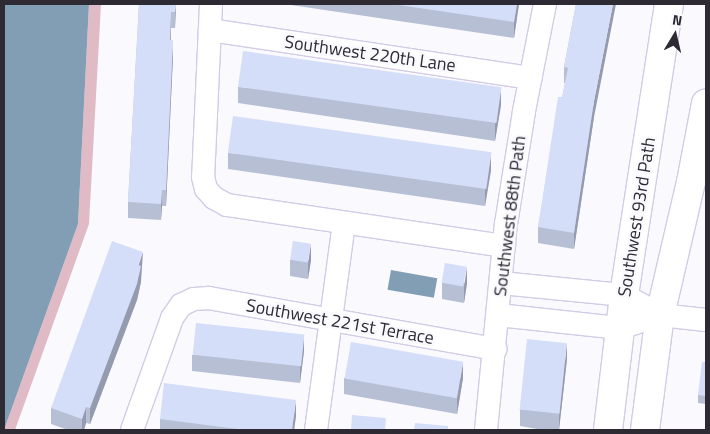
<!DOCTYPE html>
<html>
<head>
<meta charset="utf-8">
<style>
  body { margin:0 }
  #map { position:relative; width:710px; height:434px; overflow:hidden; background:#faf9fe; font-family:"Titillium Web",sans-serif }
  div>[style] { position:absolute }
  .green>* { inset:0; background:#e0bbc6 }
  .water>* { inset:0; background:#819eb5; transform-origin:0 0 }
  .roads { filter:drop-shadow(1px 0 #d3cbe6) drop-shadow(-1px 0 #d3cbe6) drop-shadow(0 1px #d3cbe6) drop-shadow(0 -1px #d3cbe6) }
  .minor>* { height:22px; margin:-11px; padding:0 11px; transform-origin:11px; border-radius:11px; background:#fff }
  .tertiary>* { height:28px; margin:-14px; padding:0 14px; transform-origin:14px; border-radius:14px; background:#fff }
  .wall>* { inset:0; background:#b7bfd5 }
  .shaded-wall>* { inset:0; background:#959bae }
  .building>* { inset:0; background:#d5def8; transform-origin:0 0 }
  span { translate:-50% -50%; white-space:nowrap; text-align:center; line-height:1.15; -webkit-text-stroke:5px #faf9fe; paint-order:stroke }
  .street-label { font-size:18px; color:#2d2a34 }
  .frame { position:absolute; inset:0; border:5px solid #2d2a34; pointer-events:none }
  .north { position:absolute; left:650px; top:10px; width:50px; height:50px; -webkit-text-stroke:4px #faf9fe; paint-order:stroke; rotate:9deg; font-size:14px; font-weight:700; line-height:20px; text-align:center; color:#2d2a34 }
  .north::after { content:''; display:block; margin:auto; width:18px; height:22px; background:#2d2a34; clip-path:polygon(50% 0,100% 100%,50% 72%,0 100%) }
</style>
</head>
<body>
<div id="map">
  <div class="green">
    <div style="clip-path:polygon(89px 4px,101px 4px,89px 224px,15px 430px,4px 430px,78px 224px)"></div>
  </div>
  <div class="water">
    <div style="clip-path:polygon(4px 4px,89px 4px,78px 224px,4px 430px)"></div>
    <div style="left:391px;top:270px;width:47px;height:20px;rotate:10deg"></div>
  </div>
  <div class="roads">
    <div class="minor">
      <div style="left:211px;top:4px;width:173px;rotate:92.6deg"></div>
      <div style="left:203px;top:177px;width:12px;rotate:76deg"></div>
      <div style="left:206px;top:189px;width:12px;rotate:48deg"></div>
      <div style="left:214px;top:198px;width:15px;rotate:28deg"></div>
      <div style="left:227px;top:205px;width:280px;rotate:8.4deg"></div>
      <div style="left:210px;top:30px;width:324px;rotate:8.5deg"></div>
      <div style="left:501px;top:283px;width:124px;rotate:5.6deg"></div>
      <div style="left:624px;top:295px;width:41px;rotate:29.1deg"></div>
      <div style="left:660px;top:315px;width:46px;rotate:6.2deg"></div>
      <div style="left:498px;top:315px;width:123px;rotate:6.1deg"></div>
      <div style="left:620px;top:328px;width:42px;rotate:-18deg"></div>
      <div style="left:132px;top:430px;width:119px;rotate:-70.3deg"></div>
      <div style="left:172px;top:318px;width:16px;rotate:-55deg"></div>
      <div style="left:181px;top:305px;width:14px;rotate:-25deg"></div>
      <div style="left:194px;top:299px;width:15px;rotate:-4deg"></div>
      <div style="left:209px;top:298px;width:291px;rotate:10.1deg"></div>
      <div style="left:316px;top:430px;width:209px;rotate:-82.3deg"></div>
      <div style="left:486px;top:430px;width:207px;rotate:-84.5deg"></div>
      <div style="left:506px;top:224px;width:114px;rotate:-80.9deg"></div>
      <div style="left:524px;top:111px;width:109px;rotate:-78.9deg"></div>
    </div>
    <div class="tertiary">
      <div style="left:608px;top:430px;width:136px;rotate:-83.2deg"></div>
      <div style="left:624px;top:295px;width:294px;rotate:-81.2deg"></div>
      <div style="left:645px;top:430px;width:116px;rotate:-82.6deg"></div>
      <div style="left:660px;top:315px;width:137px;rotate:-76.9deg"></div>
      <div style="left:691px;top:182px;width:80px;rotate:-79.2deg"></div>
    </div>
  </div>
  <div class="wall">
    <div style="clip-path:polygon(139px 4px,176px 4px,175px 28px,171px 28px,171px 40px,173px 56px,166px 206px,162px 206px,161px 220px,128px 218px,128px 202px)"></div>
    <div style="clip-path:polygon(284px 4px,519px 4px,514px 38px)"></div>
    <div style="clip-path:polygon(576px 4px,594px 117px,574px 249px,538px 243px,538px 227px,565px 83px,564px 83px,564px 67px)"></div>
    <div style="clip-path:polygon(238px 87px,501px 105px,495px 141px,238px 103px)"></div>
    <div style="clip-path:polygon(228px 153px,491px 170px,485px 206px,228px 169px)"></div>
    <div style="clip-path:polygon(290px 260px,311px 260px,308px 279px,290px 276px)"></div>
    <div style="clip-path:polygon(143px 268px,141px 271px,141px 282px,137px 300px,90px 424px,86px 423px,84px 430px,68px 430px,51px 424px,51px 408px)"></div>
    <div style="clip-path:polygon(442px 283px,467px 283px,464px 303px,442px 299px)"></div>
    <div style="clip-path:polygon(304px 351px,300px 383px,192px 371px,192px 355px)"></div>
    <div style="clip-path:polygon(567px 359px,559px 430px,543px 430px,520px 426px,520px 410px)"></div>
    <div style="clip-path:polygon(706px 362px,706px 404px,698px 403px,698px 395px)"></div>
    <div style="clip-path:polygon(344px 378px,463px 378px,457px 414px,344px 394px)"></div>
    <div style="clip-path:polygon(296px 416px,294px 430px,160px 430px,160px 419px)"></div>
  </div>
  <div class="shaded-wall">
    <div style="clip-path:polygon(176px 4px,175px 28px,175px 12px)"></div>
    <div style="clip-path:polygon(517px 4px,519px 4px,514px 38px,514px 22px)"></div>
    <div style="clip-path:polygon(613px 4px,616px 4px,594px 117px,574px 249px,574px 233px,594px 101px)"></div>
    <div style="clip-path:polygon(171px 12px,171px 28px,170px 56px,170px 40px)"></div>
    <div style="clip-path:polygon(173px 40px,173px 56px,166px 206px,166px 190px)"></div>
    <div style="clip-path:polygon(501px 89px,501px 105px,495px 141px,495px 125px)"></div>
    <div style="clip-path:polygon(491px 154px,491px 170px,485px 206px,485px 190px)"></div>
    <div style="clip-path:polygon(162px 190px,162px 206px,161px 220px,161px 204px)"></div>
    <div style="clip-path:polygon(311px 244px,311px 260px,308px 279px,308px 263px)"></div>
    <div style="clip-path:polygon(143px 252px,141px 282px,137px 300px,90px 424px,90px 408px)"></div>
    <div style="clip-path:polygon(467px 267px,467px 283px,464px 303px,464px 287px)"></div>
    <div style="clip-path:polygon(304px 335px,304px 351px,300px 383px,300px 367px)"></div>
    <div style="clip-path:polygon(567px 343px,567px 359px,559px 430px,559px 417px)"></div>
    <div style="clip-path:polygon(463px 362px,463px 378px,457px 414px,457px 398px)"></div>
    <div style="clip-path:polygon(296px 400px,296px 416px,294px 430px,292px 430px)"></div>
    <div style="clip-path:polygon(86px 407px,86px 423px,84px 430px,82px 430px,82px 419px)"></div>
  </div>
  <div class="building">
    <div style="clip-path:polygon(139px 4px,176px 4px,175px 12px,171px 12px,170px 40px,173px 40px,166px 190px,162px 190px,161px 204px,128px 202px)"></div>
    <div style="clip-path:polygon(392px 4px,517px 4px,514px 22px)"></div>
    <div style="clip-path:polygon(576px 4px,613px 4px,594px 101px,574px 233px,538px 227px,558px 97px,562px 97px,568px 68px,564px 67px)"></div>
    <div style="left:243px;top:51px;width:261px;height:36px;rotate:8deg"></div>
    <div style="left:233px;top:116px;width:261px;height:37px;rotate:8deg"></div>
    <div style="clip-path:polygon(112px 241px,143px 252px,138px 265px,141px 266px,137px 284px,90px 408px,86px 407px,82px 419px,51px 408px)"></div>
    <div style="left:293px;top:241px;width:18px;height:19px;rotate:9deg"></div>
    <div style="left:445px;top:263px;width:22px;height:20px;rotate:10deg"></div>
    <div style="left:196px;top:323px;width:109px;height:32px;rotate:6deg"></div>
    <div style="left:527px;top:339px;width:40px;height:71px;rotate:6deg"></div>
    <div style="left:351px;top:342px;width:114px;height:37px;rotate:10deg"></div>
    <div style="clip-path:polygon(702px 362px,706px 362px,706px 396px,698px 395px)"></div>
    <div style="clip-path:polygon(164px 383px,296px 400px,292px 430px,245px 430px,160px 419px)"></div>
    <div style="clip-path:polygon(352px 415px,386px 418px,385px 430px,351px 430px)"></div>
    <div style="clip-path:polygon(415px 423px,448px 426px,448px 430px,414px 430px)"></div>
  </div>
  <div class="street-label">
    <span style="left:370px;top:54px;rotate:8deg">Southwest 220th Lane</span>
    <span style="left:510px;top:216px;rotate:-83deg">Southwest 88th Path</span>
    <span style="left:637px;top:217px;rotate:-81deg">Southwest 93rd Path</span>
    <span style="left:340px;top:322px;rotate:10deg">Southwest 221st Terrace</span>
  </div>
  <div class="frame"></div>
  <div class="north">N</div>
</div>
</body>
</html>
